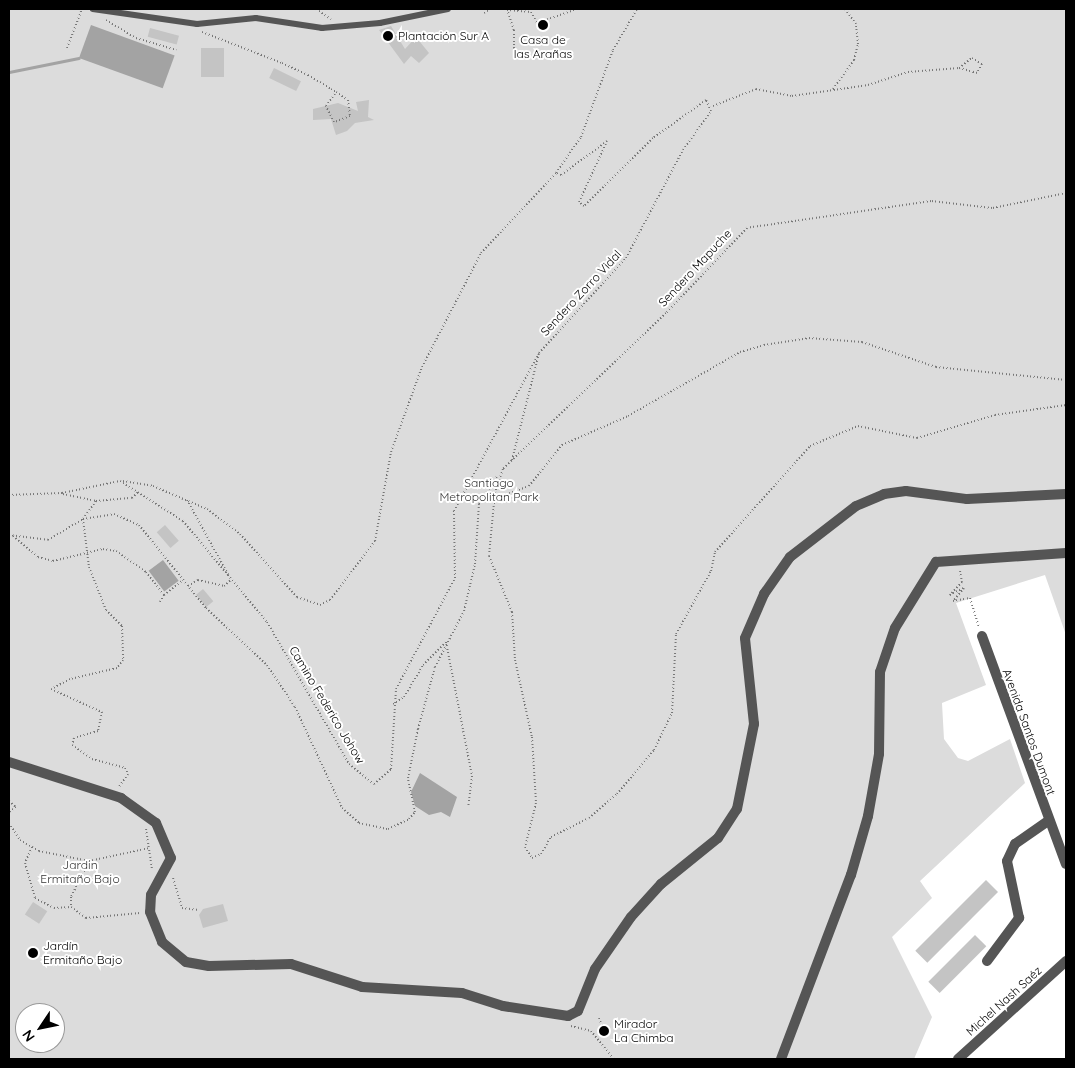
<!DOCTYPE html>
<html>
<head>
<meta charset="utf-8">
<style>
  body { margin:0 }
  #map { position:relative; width:1075px; height:1068px; overflow:hidden; background:#fff; font-family:Quicksand,sans-serif }
  div>[style] { position:absolute }
  .green>* { inset:0; background:#dcdcdc }
  .water>* { inset:0; background:#a3a3a3; transform-origin:0 0 }
  .stream>* { height:3px; margin:-1.5px; padding:0 1.5px; transform-origin:1.5px; border-radius:1.5px; background:#a3a3a3 }
  .building>* { inset:0; background:#c4c4c4; transform-origin:0 0 }
  .path>* { height:2px; margin-top:-1px; transform-origin:0; background:repeating-linear-gradient(90deg,#777 0 1px,transparent 0 3.5px) }
  .lane>* { height:5.5px; margin:-2.75px; padding:0 2.75px; transform-origin:2.75px; border-radius:2.75px; background:#555 }
  .street>* { height:10px; margin:-5px; padding:0 5px; transform-origin:5px; border-radius:5px; background:#555 }
  .dots>* { width:14px; height:14px; translate:-50% -50%; box-sizing:border-box; border:2px solid #fff; border-radius:50% }
  span { translate:-50% -50%; white-space:nowrap; text-align:center; line-height:1.15; -webkit-text-stroke:4px #fff; paint-order:stroke }
  .poi-label { font-size:12px; color:#000 }
  .left { translate:0 -50%; text-align:left }
  .street-label { font-size:12px; color:#000 }
  .park-label { font-size:12px; color:#333 }
  .frame { position:absolute; inset:0; border:10px solid #000; pointer-events:none }
  .north { position:absolute; left:15px; top:1003px; width:50px; height:50px; box-sizing:border-box; background:#fff; border:1px solid #999; border-radius:50%; rotate:236deg; font-size:14px; font-weight:700; line-height:20px; text-align:center; color:#000 }
  .north::after { content:''; display:block; margin:auto; width:18px; height:22px; background:#000; clip-path:polygon(50% 0,100% 100%,50% 72%,0 100%) }
</style>
</head>
<body>
<div id="map">
  <div class="green">
    <div style="clip-path:polygon(evenodd,9px 9px,1066px 9px,1066px 635px,1045px 575px,956px 603px,986px 685px,942px 703px,944px 739px,958px 758px,968px 761px,1010px 739px,1025px 783px,920px 881px,932px 898px,892px 937px,932px 1017px,914px 1059px,9px 1059px,9px 9px,25px 1013px,55px 1013px,55px 1043px,25px 1043px,25px 1013px)"></div>
  </div>
  <div class="water">
    <div style="left:91px;top:25px;width:89px;height:35px;rotate:20deg"></div>
    <div style="left:163px;top:560px;width:26px;height:18px;rotate:53deg"></div>
    <div style="clip-path:polygon(420px 773px,457px 797px,450px 817px,441px 812px,429px 815px,415px 806px,411px 792px)"></div>
  </div>
  <div class="stream">
    <div style="left:9px;top:72px;width:71px;rotate:-11.3deg"></div>
  </div>
  <div class="building">
    <div style="clip-path:polygon(391px 26px,405px 49px,416px 37px,429px 53px,419px 63px,411px 56px,404px 64px,379px 30px)"></div>
    <div style="left:150px;top:28px;width:30px;height:9px;rotate:15deg"></div>
    <div style="left:201px;top:48px;width:23px;height:29px"></div>
    <div style="left:274px;top:68px;width:30px;height:11px;rotate:26deg"></div>
    <div style="clip-path:polygon(369px 100px,368px 117px,374px 120px,355px 123px,347px 131px,336px 135px,331px 119px,313px 120px,313px 109px,338px 103px,358px 111px,356px 102px)"></div>
    <div style="left:165px;top:525px;width:21px;height:11px;rotate:49deg"></div>
    <div style="left:203px;top:589px;width:16px;height:9px;rotate:50deg"></div>
    <div style="left:986px;top:880px;width:17px;height:100px;rotate:45deg"></div>
    <div style="left:33px;top:902px;width:17px;height:15px;rotate:33deg"></div>
    <div style="clip-path:polygon(223px 904px,228px 921px,203px 928px,199px 915px,203px 909px)"></div>
    <div style="left:975px;top:935px;width:16px;height:66px;rotate:45deg"></div>
  </div>
  <div class="path">
    <div style="left:316px;top:9px;width:18px;rotate:34deg"></div>
    <div style="left:507px;top:9px;width:22px;rotate:72deg"></div>
    <div style="left:514px;top:30px;width:22px;rotate:90deg"></div>
    <div style="left:507px;top:10px;width:24px;rotate:5deg"></div>
    <div style="left:531px;top:12px;width:13px;rotate:61deg"></div>
    <div style="left:537px;top:23px;width:42px;rotate:-19.3deg"></div>
    <div style="left:484px;top:13px;width:7px;rotate:-34deg"></div>
    <div style="left:106px;top:20px;width:35px;rotate:31deg"></div>
    <div style="left:136px;top:38px;width:42px;rotate:16.7deg"></div>
    <div style="left:202px;top:32px;width:86px;rotate:21.2deg"></div>
    <div style="left:282px;top:63px;width:29px;rotate:25deg"></div>
    <div style="left:308px;top:75px;width:27px;rotate:31deg"></div>
    <div style="left:331px;top:89px;width:6px;rotate:31deg"></div>
    <div style="left:336px;top:92px;width:14px;rotate:34deg"></div>
    <div style="left:348px;top:100px;width:16px;rotate:83deg"></div>
    <div style="left:350px;top:116px;width:17px;rotate:159deg"></div>
    <div style="left:334px;top:122px;width:18px;rotate:-117deg"></div>
    <div style="left:326px;top:106px;width:17px;rotate:-54deg"></div>
    <div style="left:67px;top:48px;width:42px;rotate:-69deg"></div>
    <div style="left:833px;top:89px;width:36px;rotate:-54deg"></div>
    <div style="left:854px;top:60px;width:16px;rotate:-76deg"></div>
    <div style="left:858px;top:44px;width:20px;rotate:-96deg"></div>
    <div style="left:856px;top:24px;width:19px;rotate:-126deg"></div>
    <div style="left:713px;top:106px;width:46px;rotate:-21.6deg"></div>
    <div style="left:756px;top:89px;width:37px;rotate:11deg"></div>
    <div style="left:792px;top:96px;width:77px;rotate:-8.2deg"></div>
    <div style="left:868px;top:85px;width:42px;rotate:-18deg"></div>
    <div style="left:908px;top:72px;width:51px;rotate:-4.5deg"></div>
    <div style="left:959px;top:68px;width:16px;rotate:-38deg"></div>
    <div style="left:972px;top:58px;width:12px;rotate:31deg"></div>
    <div style="left:982px;top:64px;width:10px;rotate:119deg"></div>
    <div style="left:977px;top:73px;width:19px;rotate:-164deg"></div>
    <div style="left:1066px;top:193px;width:76px;rotate:168.5deg"></div>
    <div style="left:992px;top:208px;width:61px;rotate:-173.5deg"></div>
    <div style="left:931px;top:201px;width:186px;rotate:171.7deg"></div>
    <div style="left:747px;top:228px;width:117px;rotate:133.6deg"></div>
    <div style="left:666px;top:313px;width:226px;rotate:136.3deg"></div>
    <div style="left:503px;top:469px;width:24px;rotate:109deg"></div>
    <div style="left:495px;top:492px;width:6px;rotate:51deg"></div>
    <div style="left:499px;top:497px;width:32px;rotate:-20deg"></div>
    <div style="left:529px;top:486px;width:53px;rotate:-51.2deg"></div>
    <div style="left:562px;top:445px;width:72px;rotate:-23.7deg"></div>
    <div style="left:628px;top:416px;width:129px;rotate:-29.7deg"></div>
    <div style="left:740px;top:352px;width:25px;rotate:-16deg"></div>
    <div style="left:764px;top:345px;width:46px;rotate:-8.8deg"></div>
    <div style="left:809px;top:338px;width:53px;rotate:4.3deg"></div>
    <div style="left:862px;top:342px;width:78px;rotate:18.7deg"></div>
    <div style="left:936px;top:367px;width:131px;rotate:5.7deg"></div>
    <div style="left:512px;top:460px;width:110px;rotate:-75.8deg"></div>
    <div style="left:539px;top:353px;width:129px;rotate:-47.5deg"></div>
    <div style="left:626px;top:258px;width:122px;rotate:-62.2deg"></div>
    <div style="left:683px;top:150px;width:48px;rotate:-54.3deg"></div>
    <div style="left:711px;top:111px;width:12px;rotate:-114deg"></div>
    <div style="left:706px;top:100px;width:65px;rotate:144.4deg"></div>
    <div style="left:653px;top:138px;width:97px;rotate:135.4deg"></div>
    <div style="left:584px;top:206px;width:6px;rotate:-141deg"></div>
    <div style="left:579px;top:202px;width:67px;rotate:-65.3deg"></div>
    <div style="left:607px;top:141px;width:57px;rotate:143.5deg"></div>
    <div style="left:561px;top:175px;width:5px;rotate:-158deg"></div>
    <div style="left:556px;top:173px;width:44px;rotate:-55.2deg"></div>
    <div style="left:581px;top:137px;width:93px;rotate:-69.8deg"></div>
    <div style="left:613px;top:50px;width:48px;rotate:-59.7deg"></div>
    <div style="left:123px;top:481px;width:30px;rotate:9deg"></div>
    <div style="left:153px;top:486px;width:59px;rotate:23.1deg"></div>
    <div style="left:207px;top:509px;width:41px;rotate:37.1deg"></div>
    <div style="left:240px;top:534px;width:85px;rotate:47.9deg"></div>
    <div style="left:297px;top:597px;width:24px;rotate:19deg"></div>
    <div style="left:320px;top:605px;width:11px;rotate:-27deg"></div>
    <div style="left:330px;top:600px;width:74px;rotate:-52.7deg"></div>
    <div style="left:375px;top:541px;width:90px;rotate:-79.8deg"></div>
    <div style="left:391px;top:452px;width:90px;rotate:-70deg"></div>
    <div style="left:422px;top:367px;width:128px;rotate:-62.6deg"></div>
    <div style="left:481px;top:253px;width:110px;rotate:-46.8deg"></div>
    <div style="left:495px;top:492px;width:64px;rotate:95.4deg"></div>
    <div style="left:489px;top:556px;width:61px;rotate:67.7deg"></div>
    <div style="left:512px;top:612px;width:48px;rotate:86.4deg"></div>
    <div style="left:515px;top:660px;width:79px;rotate:77.6deg"></div>
    <div style="left:532px;top:737px;width:66px;rotate:86.5deg"></div>
    <div style="left:536px;top:803px;width:45px;rotate:104deg"></div>
    <div style="left:525px;top:847px;width:13px;rotate:58deg"></div>
    <div style="left:532px;top:858px;width:10px;rotate:-24deg"></div>
    <div style="left:541px;top:854px;width:20px;rotate:-60deg"></div>
    <div style="left:551px;top:837px;width:42px;rotate:-26.6deg"></div>
    <div style="left:589px;top:818px;width:37px;rotate:-41deg"></div>
    <div style="left:617px;top:794px;width:57px;rotate:-49.9deg"></div>
    <div style="left:654px;top:750px;width:41px;rotate:-64.1deg"></div>
    <div style="left:672px;top:713px;width:79px;rotate:-87.1deg"></div>
    <div style="left:676px;top:634px;width:72px;rotate:-60.9deg"></div>
    <div style="left:711px;top:571px;width:19px;rotate:-78deg"></div>
    <div style="left:715px;top:552px;width:142px;rotate:-48.1deg"></div>
    <div style="left:810px;top:446px;width:52px;rotate:-22.6deg"></div>
    <div style="left:858px;top:426px;width:60px;rotate:11.5deg"></div>
    <div style="left:917px;top:438px;width:81px;rotate:-16.4deg"></div>
    <div style="left:995px;top:415px;width:72px;rotate:-8deg"></div>
    <div style="left:63px;top:494px;width:34px;rotate:12deg"></div>
    <div style="left:96px;top:501px;width:22px;rotate:126deg"></div>
    <div style="left:83px;top:519px;width:48px;rotate:82.9deg"></div>
    <div style="left:89px;top:567px;width:46px;rotate:68.4deg"></div>
    <div style="left:106px;top:610px;width:23px;rotate:45deg"></div>
    <div style="left:122px;top:626px;width:34px;rotate:88deg"></div>
    <div style="left:123px;top:660px;width:10px;rotate:127deg"></div>
    <div style="left:117px;top:668px;width:48px;rotate:166.8deg"></div>
    <div style="left:70px;top:679px;width:21px;rotate:152deg"></div>
    <div style="left:51px;top:689px;width:56px;rotate:24.3deg"></div>
    <div style="left:102px;top:712px;width:19px;rotate:102deg"></div>
    <div style="left:98px;top:731px;width:25px;rotate:164deg"></div>
    <div style="left:74px;top:738px;width:7px;rotate:106deg"></div>
    <div style="left:72px;top:745px;width:24px;rotate:35deg"></div>
    <div style="left:92px;top:759px;width:34px;rotate:15deg"></div>
    <div style="left:125px;top:768px;width:7px;rotate:63deg"></div>
    <div style="left:128px;top:774px;width:16px;rotate:125deg"></div>
    <div style="left:9px;top:495px;width:53px;rotate:-2.2deg"></div>
    <div style="left:62px;top:493px;width:59px;rotate:-11.7deg"></div>
    <div style="left:120px;top:481px;width:75px;rotate:32.4deg"></div>
    <div style="left:183px;top:521px;width:131px;rotate:50.3deg"></div>
    <div style="left:267px;top:622px;width:164px;rotate:60deg"></div>
    <div style="left:349px;top:764px;width:32px;rotate:39deg"></div>
    <div style="left:374px;top:784px;width:23px;rotate:-41deg"></div>
    <div style="left:391px;top:769px;width:80px;rotate:-86.4deg"></div>
    <div style="left:396px;top:689px;width:126px;rotate:-62deg"></div>
    <div style="left:455px;top:578px;width:67px;rotate:-90.9deg"></div>
    <div style="left:454px;top:511px;width:179px;rotate:-61.7deg"></div>
    <div style="left:187px;top:500px;width:87px;rotate:61.1deg"></div>
    <div style="left:96px;top:501px;width:36px;rotate:-5deg"></div>
    <div style="left:132px;top:498px;width:10px;rotate:-45deg"></div>
    <div style="left:9px;top:535px;width:39px;rotate:7deg"></div>
    <div style="left:48px;top:540px;width:41px;rotate:-31deg"></div>
    <div style="left:83px;top:519px;width:31px;rotate:-9deg"></div>
    <div style="left:114px;top:514px;width:27px;rotate:24deg"></div>
    <div style="left:139px;top:525px;width:107px;rotate:51.1deg"></div>
    <div style="left:206px;top:608px;width:83px;rotate:43.1deg"></div>
    <div style="left:267px;top:665px;width:50px;rotate:56.3deg"></div>
    <div style="left:295px;top:707px;width:111px;rotate:65deg"></div>
    <div style="left:342px;top:808px;width:23px;rotate:41deg"></div>
    <div style="left:359px;top:823px;width:30px;rotate:12deg"></div>
    <div style="left:388px;top:829px;width:23px;rotate:-25deg"></div>
    <div style="left:409px;top:819px;width:9px;rotate:-49deg"></div>
    <div style="left:415px;top:812px;width:35px;rotate:-102deg"></div>
    <div style="left:408px;top:778px;width:50px;rotate:-78.5deg"></div>
    <div style="left:418px;top:729px;width:64px;rotate:-74.7deg"></div>
    <div style="left:435px;top:667px;width:63px;rotate:-62.6deg"></div>
    <div style="left:464px;top:611px;width:48px;rotate:-76.8deg"></div>
    <div style="left:475px;top:564px;width:60px;rotate:-86.2deg"></div>
    <div style="left:479px;top:504px;width:33px;rotate:-57deg"></div>
    <div style="left:13px;top:536px;width:33px;rotate:40deg"></div>
    <div style="left:38px;top:557px;width:16px;rotate:15deg"></div>
    <div style="left:53px;top:561px;width:51px;rotate:-13.5deg"></div>
    <div style="left:103px;top:549px;width:13px;rotate:9deg"></div>
    <div style="left:116px;top:551px;width:37px;rotate:35deg"></div>
    <div style="left:146px;top:572px;width:29px;rotate:52deg"></div>
    <div style="left:164px;top:595px;width:8px;rotate:120deg"></div>
    <div style="left:960px;top:571px;width:11px;rotate:80deg"></div>
    <div style="left:962px;top:582px;width:18px;rotate:133deg"></div>
    <div style="left:950px;top:595px;width:16px;rotate:-27deg"></div>
    <div style="left:964px;top:588px;width:17px;rotate:130deg"></div>
    <div style="left:953px;top:601px;width:17px;rotate:-10deg"></div>
    <div style="left:970px;top:598px;width:31px;rotate:73deg"></div>
    <div style="left:188px;top:586px;width:12px;rotate:-31deg"></div>
    <div style="left:198px;top:580px;width:27px;rotate:13deg"></div>
    <div style="left:224px;top:586px;width:9px;rotate:-41deg"></div>
    <div style="left:164px;top:595px;width:24px;rotate:-38deg"></div>
    <div style="left:393px;top:704px;width:13px;rotate:-32deg"></div>
    <div style="left:404px;top:697px;width:37px;rotate:-59deg"></div>
    <div style="left:423px;top:665px;width:33px;rotate:-45deg"></div>
    <div style="left:446px;top:642px;width:136px;rotate:79deg"></div>
    <div style="left:472px;top:776px;width:31px;rotate:97deg"></div>
    <div style="left:9px;top:801px;width:9px;rotate:41deg"></div>
    <div style="left:16px;top:807px;width:9px;rotate:144deg"></div>
    <div style="left:9px;top:823px;width:20px;rotate:57deg"></div>
    <div style="left:20px;top:840px;width:22px;rotate:30deg"></div>
    <div style="left:39px;top:851px;width:51px;rotate:11.3deg"></div>
    <div style="left:89px;top:861px;width:40px;rotate:116.6deg"></div>
    <div style="left:71px;top:897px;width:10px;rotate:90deg"></div>
    <div style="left:71px;top:907px;width:19px;rotate:36deg"></div>
    <div style="left:86px;top:918px;width:54px;rotate:-5.3deg"></div>
    <div style="left:146px;top:829px;width:40px;rotate:81.5deg"></div>
    <div style="left:32px;top:847px;width:17px;rotate:114deg"></div>
    <div style="left:25px;top:863px;width:36px;rotate:74deg"></div>
    <div style="left:35px;top:898px;width:21px;rotate:28deg"></div>
    <div style="left:54px;top:908px;width:17px;rotate:-3deg"></div>
    <div style="left:89px;top:861px;width:61px;rotate:-12.2deg"></div>
    <div style="left:173px;top:878px;width:31px;rotate:73deg"></div>
    <div style="left:182px;top:908px;width:17px;rotate:7deg"></div>
    <div style="left:599px;top:1018px;width:14px;rotate:69deg"></div>
    <div style="left:571px;top:1026px;width:21px;rotate:14deg"></div>
    <div style="left:591px;top:1031px;width:36px;rotate:51deg"></div>
  </div>
  <div class="lane">
    <div style="left:93px;top:9px;width:105px;rotate:8.2deg"></div>
    <div style="left:197px;top:24px;width:59px;rotate:-5.8deg"></div>
    <div style="left:256px;top:18px;width:67px;rotate:8.6deg"></div>
    <div style="left:322px;top:28px;width:58px;rotate:-4.9deg"></div>
    <div style="left:380px;top:23px;width:69px;rotate:-11.6deg"></div>
  </div>
  <div class="street">
    <div style="left:982px;top:636px;width:243px;rotate:69.8deg"></div>
    <div style="left:9px;top:762px;width:118px;rotate:17.8deg"></div>
    <div style="left:121px;top:798px;width:43px;rotate:35.5deg"></div>
    <div style="left:156px;top:823px;width:38px;rotate:67deg"></div>
    <div style="left:171px;top:858px;width:42px;rotate:118.4deg"></div>
    <div style="left:151px;top:895px;width:17px;rotate:93deg"></div>
    <div style="left:150px;top:912px;width:32px;rotate:68deg"></div>
    <div style="left:162px;top:942px;width:31px;rotate:40deg"></div>
    <div style="left:186px;top:962px;width:23px;rotate:10deg"></div>
    <div style="left:209px;top:966px;width:82px;rotate:-1.4deg"></div>
    <div style="left:291px;top:964px;width:75px;rotate:17.9deg"></div>
    <div style="left:362px;top:987px;width:100px;rotate:3.4deg"></div>
    <div style="left:462px;top:993px;width:43px;rotate:17.6deg"></div>
    <div style="left:503px;top:1006px;width:66px;rotate:8.7deg"></div>
    <div style="left:568px;top:1016px;width:11px;rotate:-27deg"></div>
    <div style="left:578px;top:1011px;width:45px;rotate:-68deg"></div>
    <div style="left:595px;top:969px;width:63px;rotate:-55.3deg"></div>
    <div style="left:631px;top:917px;width:45px;rotate:-47.7deg"></div>
    <div style="left:661px;top:884px;width:73px;rotate:-38.9deg"></div>
    <div style="left:718px;top:838px;width:35px;rotate:-57deg"></div>
    <div style="left:737px;top:809px;width:87px;rotate:-78.7deg"></div>
    <div style="left:754px;top:724px;width:86px;rotate:-96deg"></div>
    <div style="left:745px;top:638px;width:48px;rotate:-66.6deg"></div>
    <div style="left:764px;top:594px;width:45px;rotate:-54.9deg"></div>
    <div style="left:790px;top:557px;width:83px;rotate:-37.7deg"></div>
    <div style="left:856px;top:506px;width:30px;rotate:-23deg"></div>
    <div style="left:884px;top:494px;width:22px;rotate:-8deg"></div>
    <div style="left:906px;top:491px;width:62px;rotate:7.5deg"></div>
    <div style="left:967px;top:499px;width:99px;rotate:-2.9deg"></div>
    <div style="left:987px;top:961px;width:54px;rotate:-53.3deg"></div>
    <div style="left:1019px;top:918px;width:58px;rotate:-101.9deg"></div>
    <div style="left:1007px;top:861px;width:19px;rotate:-65deg"></div>
    <div style="left:1015px;top:844px;width:40px;rotate:-34.9deg"></div>
    <div style="left:781px;top:1059px;width:197px;rotate:-69.2deg"></div>
    <div style="left:851px;top:875px;width:61px;rotate:-73.9deg"></div>
    <div style="left:868px;top:816px;width:63px;rotate:-79.9deg"></div>
    <div style="left:879px;top:754px;width:82px;rotate:-89.3deg"></div>
    <div style="left:880px;top:672px;width:46px;rotate:-71.2deg"></div>
    <div style="left:895px;top:628px;width:78px;rotate:-58.2deg"></div>
    <div style="left:936px;top:562px;width:130px;rotate:-4deg"></div>
    <div style="left:958px;top:1059px;width:146px;rotate:-42.2deg"></div>
  </div>
  <div class="dots">
    <div style="left:543px;top:25px;background:#000"></div>
    <div style="left:388px;top:36px;background:#000"></div>
    <div style="left:33px;top:953px;background:#000"></div>
    <div style="left:604px;top:1031px;background:#000"></div>
  </div>
  <div class="poi-label">
    <span class="left" style="left:398px;top:36px">Plantación Sur A</span>
    <span style="left:543px;top:47px">Casa de<br>las Arañas</span>
    <span class="left" style="left:43px;top:953px">Jardín<br>Ermitaño Bajo</span>
    <span class="left" style="left:614px;top:1031px">Mirador<br>La Chimba</span>
  </div>
  <div class="street-label">
    <span style="left:695px;top:268px;rotate:-47deg">Sendero Mapuche</span>
    <span style="left:581px;top:293px;rotate:-47deg">Sendero Zorro Vidal</span>
    <span style="left:327px;top:705px;rotate:59deg">Camino Federico Johow</span>
    <span style="left:1029px;top:732px;rotate:70deg">Avenida Santos Dumont</span>
    <span style="left:1004px;top:1001px;rotate:-42deg">Michel Nash Saéz</span>
  </div>
  <div class="park-label">
    <span style="left:489px;top:490px">Santiago<br>Metropolitan Park</span>
    <span style="left:80px;top:872px">Jardin<br>Ermitaño Bajo</span>
  </div>
  <div class="frame"></div>
  <div class="north">N</div>
</div>
</body>
</html>
